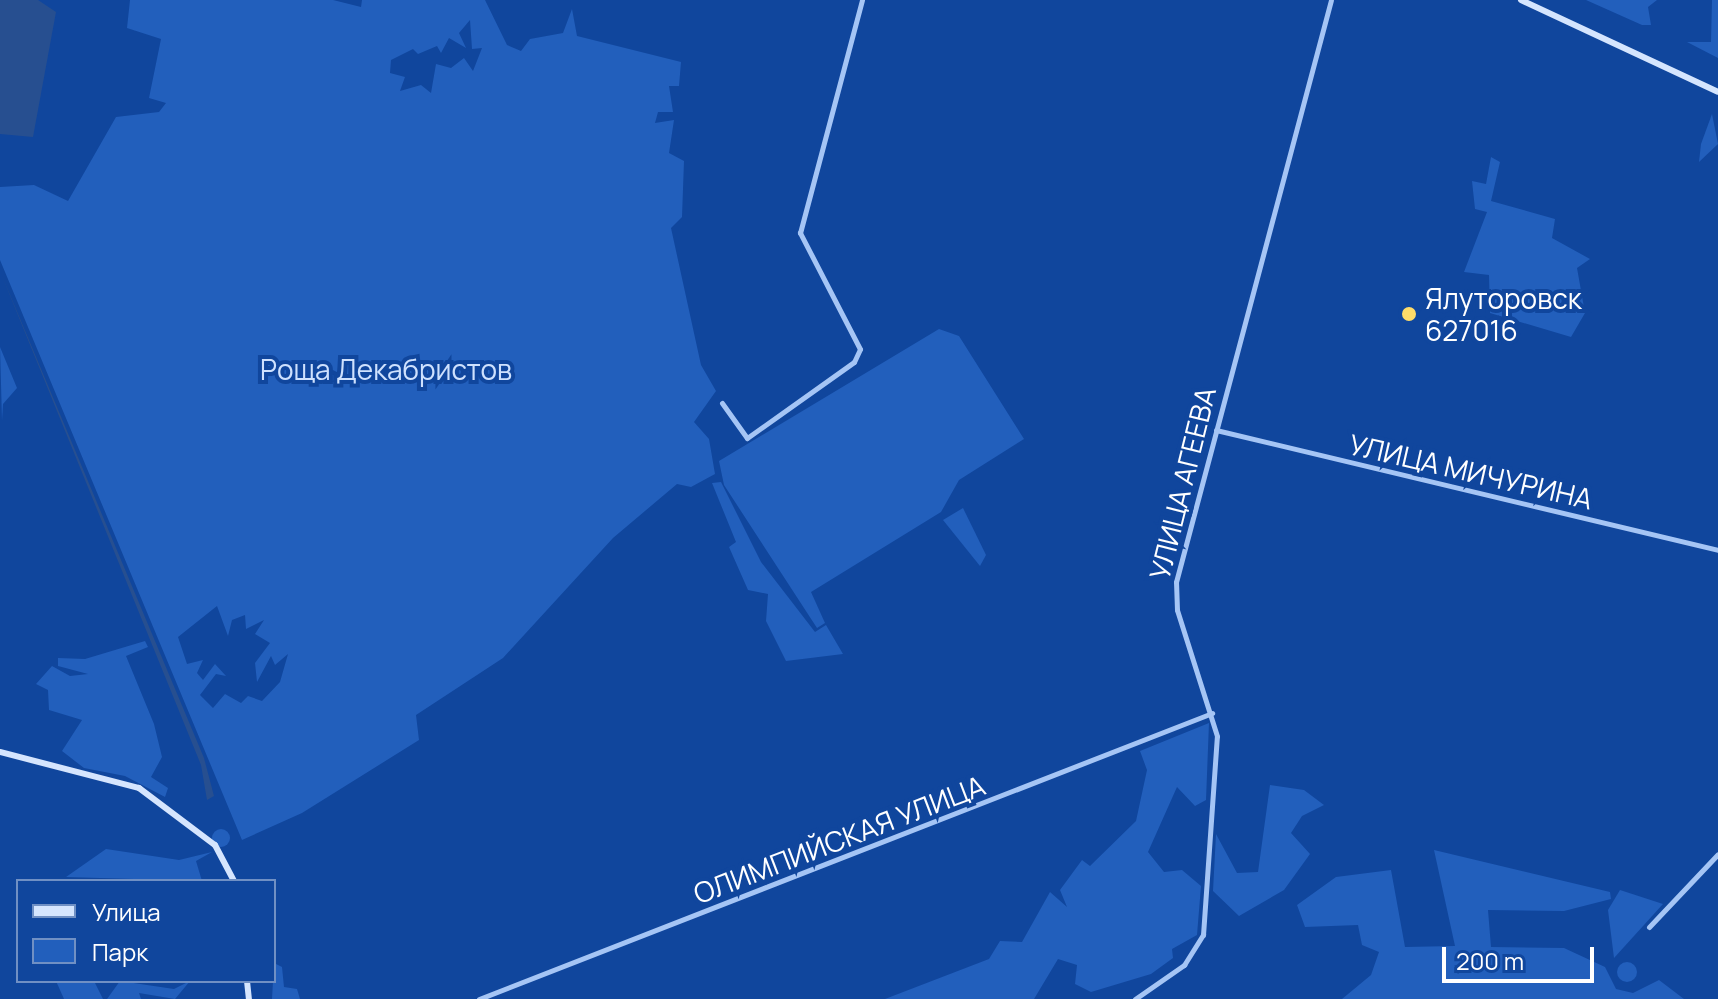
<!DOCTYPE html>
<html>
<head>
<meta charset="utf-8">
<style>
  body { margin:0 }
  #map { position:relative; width:1718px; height:999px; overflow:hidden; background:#10469d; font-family:Manrope,sans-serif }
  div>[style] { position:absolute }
  .green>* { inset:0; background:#225fbc }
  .round { border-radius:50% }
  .water>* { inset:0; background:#274f90 }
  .tertiary>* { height:5px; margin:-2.5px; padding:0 2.5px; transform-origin:2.5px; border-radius:2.5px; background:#a5c5f5 }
  .secondary>* { height:6px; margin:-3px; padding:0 3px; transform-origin:3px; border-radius:3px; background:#d5e5fe }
  .dots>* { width:22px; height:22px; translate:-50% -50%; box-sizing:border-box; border:4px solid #10469d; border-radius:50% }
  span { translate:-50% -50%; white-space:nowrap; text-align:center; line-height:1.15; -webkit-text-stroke:8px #10469d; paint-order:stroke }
  .poi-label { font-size:28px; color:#fff }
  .left { translate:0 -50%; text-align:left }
  .park-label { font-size:28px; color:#cee1fe }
  .street-label { font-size:28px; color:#fff }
  .legend { position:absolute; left:16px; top:879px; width:260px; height:104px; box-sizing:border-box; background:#10469d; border:2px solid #7090c4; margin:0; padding:10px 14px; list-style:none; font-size:24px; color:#fff }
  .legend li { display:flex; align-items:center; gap:16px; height:40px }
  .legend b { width:40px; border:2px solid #7090c4 }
  .scale { position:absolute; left:1442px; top:947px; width:152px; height:36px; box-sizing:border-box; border:4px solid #fff; border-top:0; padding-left:10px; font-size:24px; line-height:28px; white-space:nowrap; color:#fff; -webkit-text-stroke:6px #10469d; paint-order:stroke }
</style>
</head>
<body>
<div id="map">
  <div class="green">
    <div style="clip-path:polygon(evenodd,130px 0,333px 0,361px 7px,362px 0,485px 0,507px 45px,521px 51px,530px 39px,563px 33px,572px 9px,577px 36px,681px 62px,679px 86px,669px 86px,673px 112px,658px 112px,655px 123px,674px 120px,669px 153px,684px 161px,682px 217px,671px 228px,701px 365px,716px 391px,694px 422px,709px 439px,715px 474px,691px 487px,677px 484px,613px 538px,503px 658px,416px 715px,419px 740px,302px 813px,242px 840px,0 260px,0 187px,34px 185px,68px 201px,116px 117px,159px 112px,166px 103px,149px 98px,161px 39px,127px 28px,130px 0,470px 20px,472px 49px,482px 48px,473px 71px,464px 58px,451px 68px,436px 64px,431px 93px,421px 85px,400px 91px,405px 77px,390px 73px,391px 60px,413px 49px,418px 54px,437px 46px,441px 53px,449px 38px,466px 48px,459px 33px,470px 20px,130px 0,217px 606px,228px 636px,232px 620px,245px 615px,246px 629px,264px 620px,255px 634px,270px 643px,255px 663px,257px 682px,271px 656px,275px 665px,288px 654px,280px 682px,262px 701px,248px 696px,241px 703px,225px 694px,213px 708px,200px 695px,216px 674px,226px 676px,215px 664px,203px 680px,197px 673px,203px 660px,187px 664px,178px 637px,217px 606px)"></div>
    <div style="clip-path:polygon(1586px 0,1657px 0,1648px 7px,1651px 25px,1642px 25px)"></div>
    <div style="clip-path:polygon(1712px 0,1718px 0,1718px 58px,1687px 42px,1711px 42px)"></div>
    <div style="clip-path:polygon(1712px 114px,1718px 144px,1699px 162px,1701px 144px)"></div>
    <div style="clip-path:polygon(1491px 157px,1500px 162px,1491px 201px,1555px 219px,1552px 238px,1590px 259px,1577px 268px,1585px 313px,1571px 337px,1490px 313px,1489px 275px,1464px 272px,1487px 212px,1475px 209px,1472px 181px,1486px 184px)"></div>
    <div style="clip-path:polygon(939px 329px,959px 336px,1024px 439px,959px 480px,941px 512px,811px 592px,825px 623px,817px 628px,724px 485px,719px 461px)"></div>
    <div style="clip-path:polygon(0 347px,17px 388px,3px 404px,2px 421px)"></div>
    <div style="clip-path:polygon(721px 482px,761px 562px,815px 632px,826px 625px,843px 654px,786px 661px,766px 621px,768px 594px,748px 590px,729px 547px,736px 542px,712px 483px)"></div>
    <div style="clip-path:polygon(963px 508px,986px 555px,980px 566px,943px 520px)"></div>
    <div style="clip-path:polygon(145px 641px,148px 647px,126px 656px,154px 724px,162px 757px,151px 777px,168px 788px,165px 797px,125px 776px,84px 768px,62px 751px,82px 720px,49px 710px,48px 690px,36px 684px,52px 666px,70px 676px,88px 674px,58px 666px,58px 658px,85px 659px)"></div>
    <div style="clip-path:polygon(1209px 723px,1206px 800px,1195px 806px,1177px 787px,1148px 852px,1164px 872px,1182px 870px,1201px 886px,1197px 935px,1172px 949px,1173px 958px,1151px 974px,1091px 992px,1075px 984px,1077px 965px,1058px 959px,1034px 999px,885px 999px,989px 959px,1000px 941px,1022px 942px,1050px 892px,1067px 907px,1060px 890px,1082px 860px,1090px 866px,1136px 821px,1147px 770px,1140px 751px)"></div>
    <div style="clip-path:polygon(1270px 785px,1304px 790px,1324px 805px,1302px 816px,1291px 833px,1310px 854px,1284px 890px,1239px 916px,1213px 891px,1216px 834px,1237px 873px,1258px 872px)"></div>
    <div class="round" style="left:212px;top:829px;width:18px;height:18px"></div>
    <div style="clip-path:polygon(106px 849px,179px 860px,212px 852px,196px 861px,202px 881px,66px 877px)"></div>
    <div style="clip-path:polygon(1434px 850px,1610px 892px,1611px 899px,1564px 911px,1488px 910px,1491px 947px,1564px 948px,1605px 967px,1616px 989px,1633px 993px,1659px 980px,1684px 999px,1342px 999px,1371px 975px,1379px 952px,1362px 945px,1358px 925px,1305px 927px,1297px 905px,1336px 877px,1391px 870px,1405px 947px,1455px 946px)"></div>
    <div style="clip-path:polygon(1620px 890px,1663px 904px,1614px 958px,1608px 910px)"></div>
    <div class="round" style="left:1617px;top:962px;width:20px;height:20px"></div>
    <div style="clip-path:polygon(274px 963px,282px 967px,284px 987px,297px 989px,300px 999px,272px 999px)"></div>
    <div style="clip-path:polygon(56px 981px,94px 981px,103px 999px,64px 999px)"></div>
    <div style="clip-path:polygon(120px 981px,174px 989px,190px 981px,175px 999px,139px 993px,141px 999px,107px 999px)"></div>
  </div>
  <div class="water">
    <div style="clip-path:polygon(0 0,38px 0,56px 12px,33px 137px,0 134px)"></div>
    <div style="clip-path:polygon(0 271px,204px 758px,214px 796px,207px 800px,201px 765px)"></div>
  </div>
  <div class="tertiary">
    <div style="left:722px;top:403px;width:43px;rotate:54.5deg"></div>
    <div style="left:747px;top:438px;width:131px;rotate:-35.4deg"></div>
    <div style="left:854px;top:362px;width:14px;rotate:-65deg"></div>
    <div style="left:860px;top:349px;width:131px;rotate:-117.3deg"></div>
    <div style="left:800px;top:233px;width:241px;rotate:-75.1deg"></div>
    <div style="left:1216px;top:430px;width:516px;rotate:13.44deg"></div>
    <div style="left:1649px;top:927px;width:100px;rotate:-46.6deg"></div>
    <div style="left:479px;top:999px;width:787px;rotate:-21.31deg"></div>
    <div style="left:1135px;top:999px;width:60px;rotate:-34.8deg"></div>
    <div style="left:1184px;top:965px;width:36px;rotate:-58deg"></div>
    <div style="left:1203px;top:935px;width:199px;rotate:-86deg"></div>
    <div style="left:1217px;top:736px;width:132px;rotate:-107.6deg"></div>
    <div style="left:1177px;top:610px;width:28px;rotate:-92deg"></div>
    <div style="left:1176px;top:582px;width:602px;rotate:-75.09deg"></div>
  </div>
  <div class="secondary">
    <div style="left:1521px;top:0;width:217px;rotate:25deg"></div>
    <div style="left:0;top:752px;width:144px;rotate:14.5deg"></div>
    <div style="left:139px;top:788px;width:95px;rotate:36.9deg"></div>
    <div style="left:215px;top:845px;width:41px;rotate:62.2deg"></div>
    <div style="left:247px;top:981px;width:18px;rotate:84deg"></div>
  </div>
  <div class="dots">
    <div style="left:1409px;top:314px;background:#ffdc69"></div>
  </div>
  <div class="poi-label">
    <span class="left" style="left:1425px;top:314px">Ялуторовск<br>627016</span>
  </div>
  <div class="park-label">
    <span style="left:386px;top:369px">Роща Декабристов</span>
  </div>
  <div class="street-label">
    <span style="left:1471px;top:471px;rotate:13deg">УЛИЦА МИЧУРИНА</span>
    <span style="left:1182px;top:483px;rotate:-76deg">УЛИЦА АГЕЕВА</span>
    <span style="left:839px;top:839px;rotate:-21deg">ОЛИМПИЙСКАЯ УЛИЦА</span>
  </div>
  <ul class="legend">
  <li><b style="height:10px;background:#d5e5fe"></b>Улица</li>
  <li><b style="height:22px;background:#225fbc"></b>Парк</li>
  </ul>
  <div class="scale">200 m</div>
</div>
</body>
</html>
